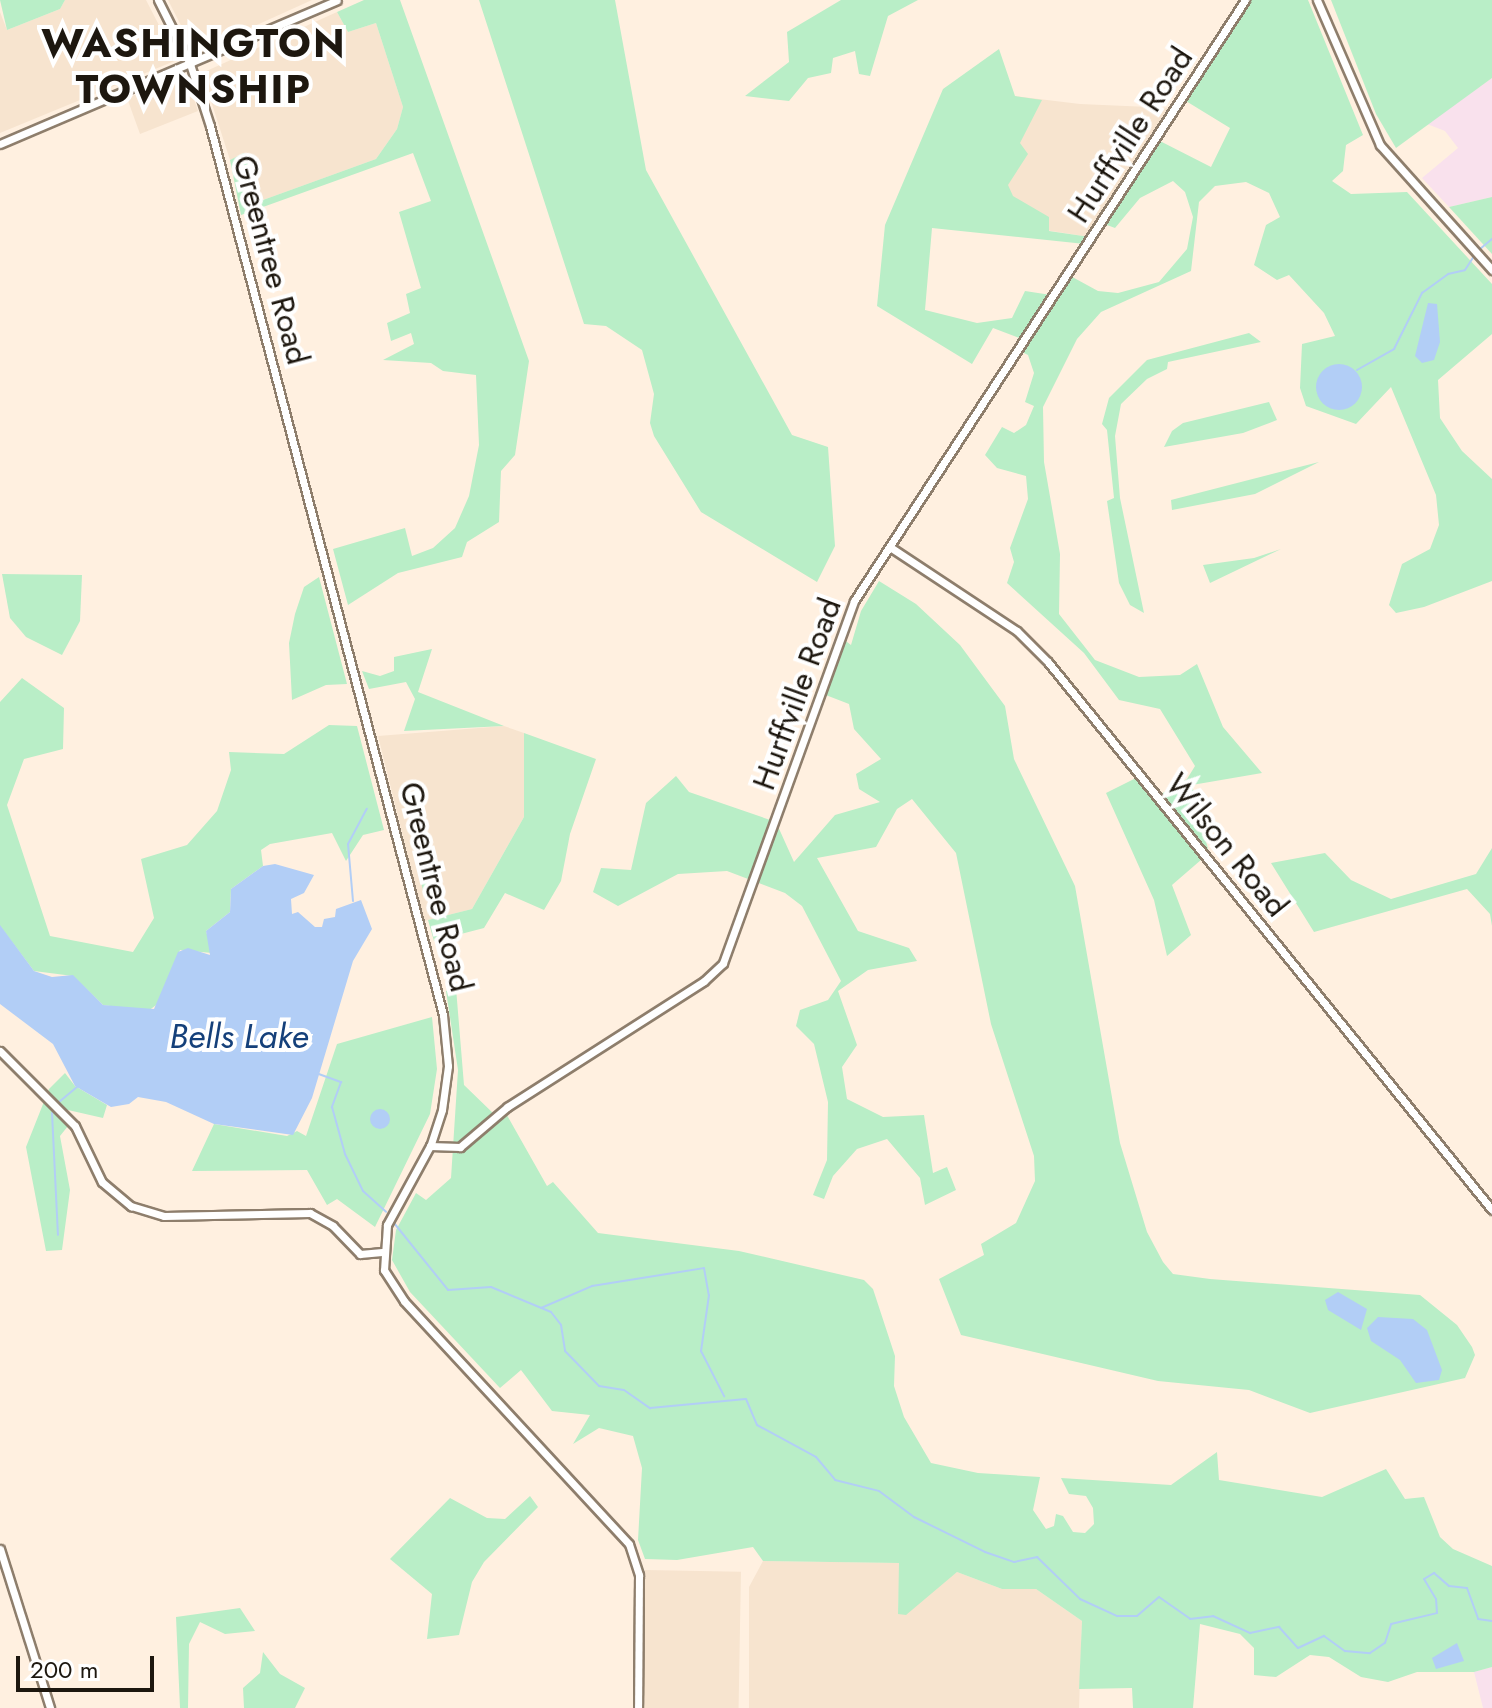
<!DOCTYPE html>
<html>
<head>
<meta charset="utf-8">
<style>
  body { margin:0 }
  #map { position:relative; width:1492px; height:1708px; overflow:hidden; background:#fff0e0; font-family:Jost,sans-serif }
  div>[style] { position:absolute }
  .built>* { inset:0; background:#f7e4cf; transform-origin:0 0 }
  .industrial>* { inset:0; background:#f9e1ed }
  .green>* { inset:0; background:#b9eec7 }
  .water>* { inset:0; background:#b2cef6 }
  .round { border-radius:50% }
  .stream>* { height:2px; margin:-1px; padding:0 1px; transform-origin:1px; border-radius:1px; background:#b2cef6 }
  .roads { filter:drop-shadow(2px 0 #8e7e6c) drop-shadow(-2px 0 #8e7e6c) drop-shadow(0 2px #8e7e6c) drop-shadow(0 -2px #8e7e6c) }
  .secondary>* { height:7px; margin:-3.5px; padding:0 3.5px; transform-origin:3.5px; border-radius:3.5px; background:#fff }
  span { translate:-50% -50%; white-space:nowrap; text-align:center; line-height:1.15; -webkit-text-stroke:8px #fff; paint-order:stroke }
  .street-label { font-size:32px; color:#1d170f }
  .water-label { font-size:34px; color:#15407a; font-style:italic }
  .district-label { font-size:40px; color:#1d170f; font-weight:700; letter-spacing:2px }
  .scale { position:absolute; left:16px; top:1656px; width:138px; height:36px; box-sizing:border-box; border:4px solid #1d170f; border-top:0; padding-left:10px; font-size:24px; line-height:28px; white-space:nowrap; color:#1d170f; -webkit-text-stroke:6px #fff; paint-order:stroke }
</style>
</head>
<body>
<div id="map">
  <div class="built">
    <div style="clip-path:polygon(65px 0,146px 0,177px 60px,0 133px,0 12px,7px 30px,60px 9px)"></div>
    <div style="clip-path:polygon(168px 0,312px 0,195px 53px)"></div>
    <div style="clip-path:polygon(337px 12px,348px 32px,376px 23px,403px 107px,397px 129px,376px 159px,263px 200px,244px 154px,230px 160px,202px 73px)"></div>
    <div style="clip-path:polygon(179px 77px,188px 81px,198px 111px,140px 134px,127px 98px)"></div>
    <div style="clip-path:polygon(966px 90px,1080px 104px,1172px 108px,1090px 237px,942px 214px)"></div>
    <div style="clip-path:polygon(504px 726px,524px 733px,524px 817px,472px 909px,424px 921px,378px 736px)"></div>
    <div style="clip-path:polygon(763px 1561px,900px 1563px,898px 1614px,957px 1572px,1002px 1589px,1036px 1589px,1082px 1621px,1079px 1708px,749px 1708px,749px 1587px)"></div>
    <div style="left:645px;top:1570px;width:96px;height:138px;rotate:1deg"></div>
  </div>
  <div class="industrial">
    <div style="clip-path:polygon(1492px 78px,1492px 197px,1449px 207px,1422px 178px,1458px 148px,1445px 131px,1427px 124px)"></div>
    <div style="clip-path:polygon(1492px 1667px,1492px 1708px,1483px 1708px,1474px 1672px)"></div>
  </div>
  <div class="green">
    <div style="clip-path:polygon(0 0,65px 0,60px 9px,7px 30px)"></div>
    <div style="clip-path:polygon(364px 0,400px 0,529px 361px,515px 455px,501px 471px,499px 522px,467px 542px,462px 557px,398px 573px,348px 605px,333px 549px,405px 528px,412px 556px,433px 548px,455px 528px,469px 496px,479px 445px,476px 375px,443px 371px,431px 363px,383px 360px,414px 344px,411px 333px,391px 341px,387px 323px,410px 313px,406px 294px,421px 288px,399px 212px,431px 201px,413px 153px,241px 215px,230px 160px,244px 153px,263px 200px,376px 159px,397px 129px,403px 107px,376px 23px,348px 32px,337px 12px)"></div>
    <div style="clip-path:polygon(479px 0,615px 0,646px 170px,792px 435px,828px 447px,835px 546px,817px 582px,701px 512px,654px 436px,650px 423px,654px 394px,642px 350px,606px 326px,584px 324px)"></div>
    <div style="clip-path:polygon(841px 0,918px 0,888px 16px,870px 76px,859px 74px,855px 51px,833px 58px,831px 73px,808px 78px,789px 101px,745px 96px,789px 62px,787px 32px)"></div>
    <div style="clip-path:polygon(1245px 0,1308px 0,1363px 135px,1346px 145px,1343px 171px,1332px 181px,1351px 194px,1407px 192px,1492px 284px,1492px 334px,1438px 380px,1440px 418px,1462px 451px,1492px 479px,1492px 581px,1424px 607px,1396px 613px,1389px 605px,1402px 564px,1430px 549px,1439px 525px,1436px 495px,1391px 387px,1356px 424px,1306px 406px,1300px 388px,1302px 344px,1335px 336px,1324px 313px,1289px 275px,1277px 280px,1254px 265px,1266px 225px,1280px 217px,1269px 193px,1246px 182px,1215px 186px,1199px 202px,1191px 271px,1101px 312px,1077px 339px,1043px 407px,1044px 462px,1060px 554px,1059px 614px,1095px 660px,1139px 677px,1180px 675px,1197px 664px,1223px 727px,1262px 773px,1192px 785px,1209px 853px,1172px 885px,1191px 935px,1167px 956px,1154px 900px,1106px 793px,1136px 778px,1161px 794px,1187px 779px,1195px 766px,1160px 709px,1119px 700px,1084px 653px,1007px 583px,1014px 562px,1010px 548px,1028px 499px,1026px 476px,997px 468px,985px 455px,1002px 427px,1014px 433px,1026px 425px,1034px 406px,1025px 402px,1034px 373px,1028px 355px,1016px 349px,1022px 339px,993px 328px,972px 364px,877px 306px,885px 225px,943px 89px,999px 49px,1015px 96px,1042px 100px,1020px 143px,1028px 154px,1008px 185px,1013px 196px,1049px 217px,1049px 231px,1090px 237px,1085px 244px,932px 228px,925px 310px,977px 323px,1012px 318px,1025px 291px,1051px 295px,1065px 273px,1098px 291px,1118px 293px,1159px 282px,1187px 249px,1193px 217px,1185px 192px,1173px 181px,1140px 198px,1115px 228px,1099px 222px,1156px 139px,1211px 167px,1230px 128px,1181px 98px)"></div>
    <div style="clip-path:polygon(1331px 0,1492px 0,1492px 78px,1396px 148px,1376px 114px)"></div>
    <div style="clip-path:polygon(1492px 197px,1492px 254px,1449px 207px)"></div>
    <div style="clip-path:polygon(1249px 333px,1261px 342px,1168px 362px,1167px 369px,1147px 379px,1121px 404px,1115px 436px,1120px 498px,1144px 613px,1130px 605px,1119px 583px,1107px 501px,1114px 498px,1107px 430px,1102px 424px,1109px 398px,1147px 360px)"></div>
    <div style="clip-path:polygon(1269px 402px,1277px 420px,1243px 433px,1164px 447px,1172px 431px,1183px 423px)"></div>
    <div style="clip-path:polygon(1319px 462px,1255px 494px,1172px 510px,1171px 500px)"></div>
    <div style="clip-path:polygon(1281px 549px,1210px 583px,1203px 565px,1254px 558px)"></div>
    <div style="clip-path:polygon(2px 574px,82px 575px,80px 621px,62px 655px,26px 637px,10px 618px)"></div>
    <div style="clip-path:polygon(319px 577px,347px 684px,326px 685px,292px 700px,289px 643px,295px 614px,304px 587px)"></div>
    <div style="clip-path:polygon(879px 581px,916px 604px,960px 645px,1005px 706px,1014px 759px,1075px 886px,1120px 1143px,1147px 1232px,1163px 1262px,1173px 1274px,1210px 1279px,1420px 1295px,1457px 1325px,1472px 1347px,1475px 1355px,1465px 1378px,1310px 1413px,1249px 1390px,1158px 1381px,961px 1335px,939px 1279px,984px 1255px,981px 1244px,1016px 1223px,1035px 1181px,1034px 1156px,991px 1024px,956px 853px,912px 799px,897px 809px,876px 847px,817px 858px,858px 931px,909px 948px,917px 961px,868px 970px,838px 991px,857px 1045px,842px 1067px,847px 1099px,883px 1117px,924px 1115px,933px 1173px,947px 1167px,956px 1190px,925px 1205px,920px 1178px,887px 1139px,857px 1149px,833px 1176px,824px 1199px,813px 1195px,827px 1160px,828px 1102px,814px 1044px,796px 1026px,800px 1010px,828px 1000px,841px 981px,802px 906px,785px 893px,727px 871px,678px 874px,618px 906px,593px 892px,601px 868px,631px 870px,646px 803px,676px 776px,689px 792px,776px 822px,794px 862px,835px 815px,880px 802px,859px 789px,856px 774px,881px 759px,854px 729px,849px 704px,818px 692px,839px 636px,851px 645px,861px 611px)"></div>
    <div style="clip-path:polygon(432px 649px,418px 692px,504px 726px,404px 731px,415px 699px,406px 682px,369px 689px,362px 671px,380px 676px,394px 671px,394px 657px)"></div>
    <div style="clip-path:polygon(22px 678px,64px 708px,63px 749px,24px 759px,7px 805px,50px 936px,133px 952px,154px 918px,141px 859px,187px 845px,217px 811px,231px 770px,229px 752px,284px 754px,329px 725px,357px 726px,384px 830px,363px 835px,346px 861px,332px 833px,270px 844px,261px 850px,263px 866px,231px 889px,230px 912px,206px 931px,212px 953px,180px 950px,159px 1003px,148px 1011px,103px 1005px,73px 976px,34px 971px,0 926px,0 702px)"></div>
    <div style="clip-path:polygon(524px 733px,596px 759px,570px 834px,561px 881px,544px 910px,505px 893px,484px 928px,434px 941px,428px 920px,472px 909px,524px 817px)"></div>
    <div style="clip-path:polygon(1492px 848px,1492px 926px,1490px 914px,1467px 889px,1314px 932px,1271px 863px,1325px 853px,1351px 880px,1391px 899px,1476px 874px)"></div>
    <div style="clip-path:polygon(433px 858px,437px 873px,428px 875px,432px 889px,423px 891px,420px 876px,428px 873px,425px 861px)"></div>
    <div style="clip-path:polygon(456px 988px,464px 1085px,495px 1115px,504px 1110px,547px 1186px,553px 1182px,598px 1233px,739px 1251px,864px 1280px,873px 1289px,895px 1356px,894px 1386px,904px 1417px,931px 1463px,978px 1473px,1040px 1477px,1033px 1510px,1046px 1529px,1054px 1526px,1056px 1514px,1063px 1516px,1073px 1532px,1085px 1533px,1094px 1524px,1093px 1508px,1086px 1496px,1069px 1494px,1061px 1478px,1171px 1485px,1217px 1452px,1219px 1480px,1322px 1497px,1386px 1469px,1405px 1499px,1424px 1497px,1440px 1537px,1453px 1549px,1492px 1566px,1492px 1667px,1474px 1672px,1417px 1672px,1388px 1682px,1361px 1677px,1329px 1657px,1310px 1655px,1276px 1677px,1254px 1675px,1254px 1648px,1240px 1634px,1200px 1624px,1193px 1708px,1133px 1708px,1132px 1688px,1079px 1689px,1082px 1621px,1036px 1589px,1002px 1589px,957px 1572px,906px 1615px,898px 1614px,899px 1563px,763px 1561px,753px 1547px,677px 1560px,645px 1559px,638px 1540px,642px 1468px,633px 1436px,599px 1428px,573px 1444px,590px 1415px,552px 1411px,521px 1370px,500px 1388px,410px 1292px,392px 1260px,396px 1230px,416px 1193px,426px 1200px,451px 1178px,458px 1070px,446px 991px)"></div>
    <div style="clip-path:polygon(432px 1017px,437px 1069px,430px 1114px,375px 1227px,337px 1199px,327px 1205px,307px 1170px,192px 1171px,214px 1124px,287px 1136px,297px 1131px,306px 1136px,337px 1044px)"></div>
    <div style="clip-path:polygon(65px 1073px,75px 1086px,107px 1105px,103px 1118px,68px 1110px,68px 1126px,60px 1136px,70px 1190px,62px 1250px,46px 1251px,26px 1147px,49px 1089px)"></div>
    <div style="clip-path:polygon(530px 1496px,538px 1507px,484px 1562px,472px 1582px,459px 1635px,427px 1639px,432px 1594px,390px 1559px,450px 1498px,487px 1518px,505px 1519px)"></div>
    <div style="clip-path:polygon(240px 1608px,255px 1631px,225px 1634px,200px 1622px,189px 1644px,188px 1708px,180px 1708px,176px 1617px)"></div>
    <div style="clip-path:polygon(263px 1652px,280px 1674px,305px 1688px,295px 1708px,244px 1708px,243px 1688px,260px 1673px)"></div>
  </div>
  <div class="water">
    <div style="clip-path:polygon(1428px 303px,1437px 304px,1440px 342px,1434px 360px,1422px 363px,1415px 356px)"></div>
    <div class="round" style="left:1316px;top:364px;width:46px;height:46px"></div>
    <div style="clip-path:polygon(275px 864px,314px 875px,304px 893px,291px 899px,292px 914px,298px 912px,315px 927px,322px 927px,324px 919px,335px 917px,336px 909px,361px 900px,372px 929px,353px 961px,312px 1098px,293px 1135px,214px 1124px,166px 1102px,138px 1097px,129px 1104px,111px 1107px,75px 1086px,53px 1044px,0 1004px,0 925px,34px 971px,52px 977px,73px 975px,103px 1005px,154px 1009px,178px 952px,188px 948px,210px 955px,206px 931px,230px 912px,231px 889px,263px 866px)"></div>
    <div class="round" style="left:370px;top:1109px;width:20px;height:20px"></div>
    <div style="clip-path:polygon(1338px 1292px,1367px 1309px,1361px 1330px,1328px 1310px,1325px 1300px)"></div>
    <div style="clip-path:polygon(1378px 1317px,1413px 1319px,1427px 1330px,1442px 1370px,1439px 1380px,1416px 1383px,1400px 1360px,1371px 1341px,1367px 1328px)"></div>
    <div style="clip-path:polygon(1457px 1643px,1464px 1661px,1436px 1669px,1432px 1658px)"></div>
  </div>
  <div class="stream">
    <div style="left:1480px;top:249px;width:16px;rotate:-40deg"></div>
    <div style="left:1357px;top:370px;width:43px;rotate:-29.6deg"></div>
    <div style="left:1394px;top:349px;width:63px;rotate:-63.4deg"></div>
    <div style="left:1422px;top:293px;width:32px;rotate:-36deg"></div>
    <div style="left:1448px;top:274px;width:17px;rotate:-13deg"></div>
    <div style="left:1465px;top:270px;width:17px;rotate:-57deg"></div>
    <div style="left:353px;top:901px;width:57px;rotate:-95deg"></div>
    <div style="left:348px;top:844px;width:40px;rotate:-62deg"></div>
    <div style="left:316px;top:1073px;width:27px;rotate:20deg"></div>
    <div style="left:341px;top:1082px;width:27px;rotate:110deg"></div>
    <div style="left:332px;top:1107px;width:49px;rotate:74.5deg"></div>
    <div style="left:345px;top:1154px;width:41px;rotate:64.1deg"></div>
    <div style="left:363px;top:1191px;width:31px;rotate:42deg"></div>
    <div style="left:59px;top:1102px;width:25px;rotate:-40deg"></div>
    <div style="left:52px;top:1113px;width:122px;rotate:87.2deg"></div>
    <div style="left:394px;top:1223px;width:86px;rotate:51.1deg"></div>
    <div style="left:448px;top:1290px;width:43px;rotate:-4deg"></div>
    <div style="left:491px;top:1287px;width:65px;rotate:22.6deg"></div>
    <div style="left:551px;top:1312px;width:16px;rotate:52deg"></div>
    <div style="left:561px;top:1325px;width:26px;rotate:81deg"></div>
    <div style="left:565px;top:1351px;width:49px;rotate:45.8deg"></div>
    <div style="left:599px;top:1386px;width:25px;rotate:9deg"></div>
    <div style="left:624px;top:1390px;width:32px;rotate:35deg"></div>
    <div style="left:650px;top:1408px;width:96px;rotate:-5.4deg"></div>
    <div style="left:746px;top:1399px;width:28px;rotate:67deg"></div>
    <div style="left:757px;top:1425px;width:67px;rotate:28.5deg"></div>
    <div style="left:816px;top:1457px;width:30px;rotate:50deg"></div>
    <div style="left:835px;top:1480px;width:45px;rotate:14deg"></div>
    <div style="left:879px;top:1491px;width:44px;rotate:36.6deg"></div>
    <div style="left:914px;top:1517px;width:79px;rotate:26.2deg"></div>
    <div style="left:985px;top:1552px;width:31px;rotate:19deg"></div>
    <div style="left:1014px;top:1562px;width:24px;rotate:-12deg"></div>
    <div style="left:1037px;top:1557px;width:60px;rotate:44.3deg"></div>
    <div style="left:1080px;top:1599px;width:41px;rotate:24.7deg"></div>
    <div style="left:1117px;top:1616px;width:20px"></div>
    <div style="left:1137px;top:1616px;width:29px;rotate:-41deg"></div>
    <div style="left:1159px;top:1597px;width:38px;rotate:35deg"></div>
    <div style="left:1190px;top:1619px;width:23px;rotate:-7deg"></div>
    <div style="left:1213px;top:1616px;width:41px;rotate:24.7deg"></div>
    <div style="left:1250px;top:1633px;width:30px;rotate:-12deg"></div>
    <div style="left:1279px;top:1627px;width:28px;rotate:48deg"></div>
    <div style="left:1298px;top:1648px;width:29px;rotate:-25deg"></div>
    <div style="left:1324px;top:1636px;width:26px;rotate:36deg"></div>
    <div style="left:1345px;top:1651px;width:25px;rotate:5deg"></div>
    <div style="left:1370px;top:1653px;width:18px;rotate:-34deg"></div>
    <div style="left:1385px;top:1643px;width:20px;rotate:-72deg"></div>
    <div style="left:1391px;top:1624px;width:47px;rotate:-13.4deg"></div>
    <div style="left:1437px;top:1613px;width:14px;rotate:-94deg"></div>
    <div style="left:1436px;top:1599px;width:23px;rotate:-121deg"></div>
    <div style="left:1424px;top:1579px;width:12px;rotate:-31deg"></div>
    <div style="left:1434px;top:1573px;width:20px;rotate:41deg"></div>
    <div style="left:1449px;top:1586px;width:18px;rotate:6deg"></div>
    <div style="left:1467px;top:1588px;width:33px;rotate:70deg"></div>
    <div style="left:1478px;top:1619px;width:14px;rotate:8deg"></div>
    <div style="left:541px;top:1308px;width:56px;rotate:-23.3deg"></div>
    <div style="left:592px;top:1286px;width:113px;rotate:-9.1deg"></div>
    <div style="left:704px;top:1268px;width:27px;rotate:80deg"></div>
    <div style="left:709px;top:1295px;width:57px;rotate:98.1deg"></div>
    <div style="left:701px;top:1351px;width:51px;rotate:62.9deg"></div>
  </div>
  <div class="roads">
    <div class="secondary">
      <div style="left:158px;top:0;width:72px;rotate:63.4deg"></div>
      <div style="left:190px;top:64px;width:65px;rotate:72.1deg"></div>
      <div style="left:210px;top:126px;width:919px;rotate:75.31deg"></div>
      <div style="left:443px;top:1015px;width:51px;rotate:84.4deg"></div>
      <div style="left:448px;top:1066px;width:44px;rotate:97.8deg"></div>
      <div style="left:442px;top:1110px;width:38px;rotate:108deg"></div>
      <div style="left:430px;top:1146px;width:90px;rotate:118.6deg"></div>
      <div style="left:387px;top:1225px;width:45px;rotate:93.8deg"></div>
      <div style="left:384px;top:1270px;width:37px;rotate:57deg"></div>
      <div style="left:404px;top:1301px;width:331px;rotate:47.2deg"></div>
      <div style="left:629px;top:1544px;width:33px;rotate:72deg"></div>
      <div style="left:639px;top:1575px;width:133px;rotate:90.4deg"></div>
      <div style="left:1317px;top:0;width:158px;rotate:66.5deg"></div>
      <div style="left:1380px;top:145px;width:168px;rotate:48.1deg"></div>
      <div style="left:0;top:144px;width:366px;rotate:-23.1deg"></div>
      <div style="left:890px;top:547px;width:152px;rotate:33.5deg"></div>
      <div style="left:1017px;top:631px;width:44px;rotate:45deg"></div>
      <div style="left:1048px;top:662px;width:705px;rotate:50.98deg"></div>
      <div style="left:0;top:1051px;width:106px;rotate:45deg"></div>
      <div style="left:75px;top:1126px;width:62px;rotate:64.3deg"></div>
      <div style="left:102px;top:1182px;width:38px;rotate:40deg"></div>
      <div style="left:131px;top:1206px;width:34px;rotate:17deg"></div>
      <div style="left:164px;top:1216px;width:146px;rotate:-1.2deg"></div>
      <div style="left:310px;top:1213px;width:26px;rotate:29deg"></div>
      <div style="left:333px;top:1226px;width:39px;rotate:46deg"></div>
      <div style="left:360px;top:1254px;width:22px;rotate:-5deg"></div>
      <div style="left:430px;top:1146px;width:30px;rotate:2deg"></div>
      <div style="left:460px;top:1147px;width:62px;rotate:-40.4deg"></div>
      <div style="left:507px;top:1107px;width:234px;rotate:-32.6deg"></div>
      <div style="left:704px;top:981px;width:26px;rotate:-43deg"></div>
      <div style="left:723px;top:963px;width:385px;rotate:-70.1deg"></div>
      <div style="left:854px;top:601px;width:717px;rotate:-56.95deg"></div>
      <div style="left:0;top:1549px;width:167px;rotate:72.5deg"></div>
    </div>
  </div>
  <div class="street-label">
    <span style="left:1130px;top:135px;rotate:-57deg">Hurffville Road</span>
    <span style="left:271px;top:260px;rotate:75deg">Greentree Road</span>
    <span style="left:797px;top:694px;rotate:-70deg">Hurffville Road</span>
    <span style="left:1227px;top:845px;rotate:51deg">Wilson Road</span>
    <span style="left:436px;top:887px;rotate:76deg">Greentree Road</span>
  </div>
  <div class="water-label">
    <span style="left:239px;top:1037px">Bells Lake</span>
  </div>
  <div class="district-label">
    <span style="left:194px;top:66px">WASHINGTON<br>TOWNSHIP</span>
  </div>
  <div class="scale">200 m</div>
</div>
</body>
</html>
